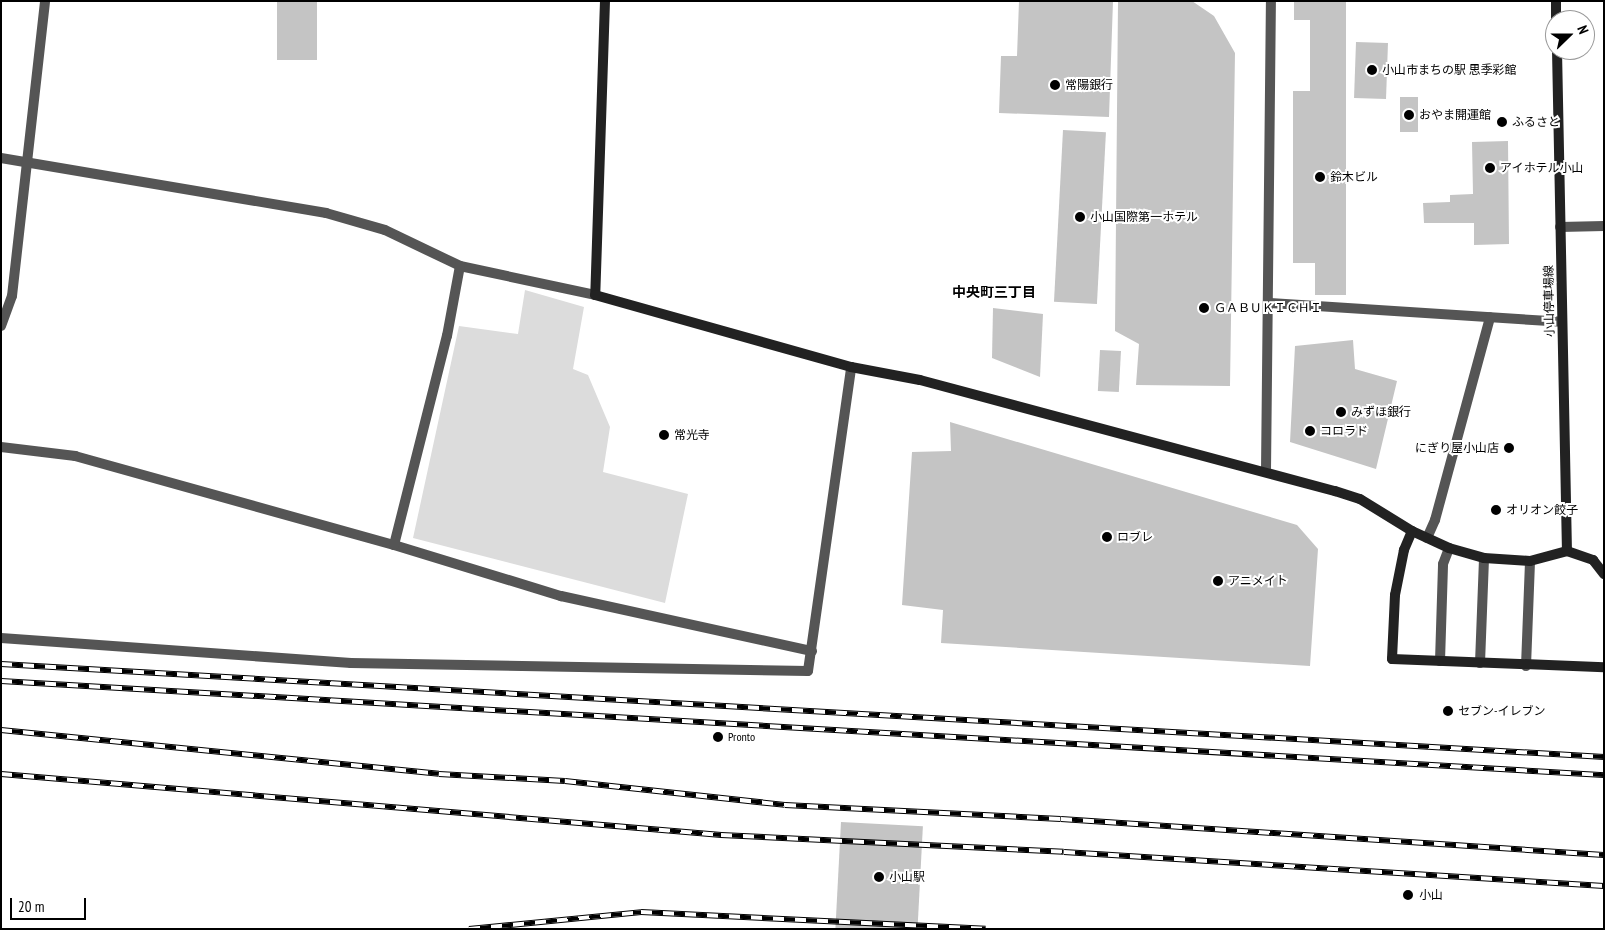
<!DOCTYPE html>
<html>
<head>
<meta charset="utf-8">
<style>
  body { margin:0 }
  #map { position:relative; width:1605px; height:930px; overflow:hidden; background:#fff; font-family:"PT Sans Narrow","Noto Sans JP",sans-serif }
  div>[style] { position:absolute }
  .green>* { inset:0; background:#dcdcdc }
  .building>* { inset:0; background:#c4c4c4; transform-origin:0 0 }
  .lane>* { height:10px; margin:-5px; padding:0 5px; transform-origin:5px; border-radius:5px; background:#555 }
  .street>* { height:10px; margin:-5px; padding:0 5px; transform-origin:5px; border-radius:5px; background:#555 }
  .secondary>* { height:10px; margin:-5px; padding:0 5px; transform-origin:5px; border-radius:5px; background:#222 }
  .rail>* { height:5.5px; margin-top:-2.75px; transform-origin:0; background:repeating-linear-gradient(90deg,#fff 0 11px,#000 0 22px); box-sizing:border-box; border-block:1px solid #000 }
  .dots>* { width:14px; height:14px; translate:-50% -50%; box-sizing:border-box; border:2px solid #fff; border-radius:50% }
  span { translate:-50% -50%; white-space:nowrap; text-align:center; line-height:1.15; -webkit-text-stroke:4px #fff; paint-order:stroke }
  .poi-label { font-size:12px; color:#000 }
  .left { translate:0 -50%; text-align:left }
  .right { translate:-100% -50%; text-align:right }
  .street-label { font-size:12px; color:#000 }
  .neighbourhood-label { font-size:14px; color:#000; font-weight:700 }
  .frame { position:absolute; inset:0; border:2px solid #000; pointer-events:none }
  .north { position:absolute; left:1545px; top:10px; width:50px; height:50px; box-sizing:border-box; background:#fff; border:1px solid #999; border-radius:50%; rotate:68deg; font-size:14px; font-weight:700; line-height:20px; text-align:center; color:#000 }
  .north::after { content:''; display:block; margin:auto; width:18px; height:22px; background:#000; clip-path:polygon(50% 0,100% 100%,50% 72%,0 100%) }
  .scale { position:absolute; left:10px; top:898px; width:76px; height:22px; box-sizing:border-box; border:2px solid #000; border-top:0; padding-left:6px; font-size:15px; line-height:18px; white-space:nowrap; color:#000; -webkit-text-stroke:4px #fff; paint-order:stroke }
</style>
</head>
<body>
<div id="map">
  <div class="green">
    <div style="clip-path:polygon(525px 290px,584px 307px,573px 369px,588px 375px,610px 427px,603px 472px,688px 494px,665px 603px,413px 538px,459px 326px,518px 334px)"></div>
  </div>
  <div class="building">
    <div style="left:277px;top:1px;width:40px;height:59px"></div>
    <div style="clip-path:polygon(1019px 1px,1113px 1px,1109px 117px,999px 113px,1001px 56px,1017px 56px)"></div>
    <div style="clip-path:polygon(1118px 1px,1192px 1px,1214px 16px,1235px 53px,1230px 386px,1136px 385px,1139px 344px,1115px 331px)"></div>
    <div style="clip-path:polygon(1294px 1px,1346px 1px,1346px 295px,1315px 295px,1315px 263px,1293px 263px,1293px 91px,1310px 91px,1310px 20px,1294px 20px)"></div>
    <div style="left:1356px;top:42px;width:32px;height:56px;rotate:2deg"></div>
    <div style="left:1418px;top:97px;width:35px;height:18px;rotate:90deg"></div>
    <div style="left:1063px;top:130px;width:43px;height:172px;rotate:3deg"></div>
    <div style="clip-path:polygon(1508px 141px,1509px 244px,1474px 245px,1474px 223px,1424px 223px,1423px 203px,1450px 202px,1450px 195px,1473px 194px,1472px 142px)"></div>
    <div style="clip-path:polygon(993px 308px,1043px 314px,1040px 377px,992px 358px)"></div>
    <div style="clip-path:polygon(1353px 340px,1355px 369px,1397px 381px,1376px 469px,1290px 442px,1295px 346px)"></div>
    <div style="left:1100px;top:350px;width:21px;height:41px;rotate:3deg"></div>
    <div style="clip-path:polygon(950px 422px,1297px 525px,1318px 549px,1310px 666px,941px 643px,943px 610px,902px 605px,912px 452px,951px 451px)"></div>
    <div style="left:841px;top:822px;width:82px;height:107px;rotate:3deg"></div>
  </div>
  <div class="lane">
    <div style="left:1440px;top:661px;width:97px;rotate:-88.2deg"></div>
    <div style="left:1443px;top:564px;width:17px;rotate:-69deg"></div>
    <div style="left:1480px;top:663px;width:105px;rotate:-87.8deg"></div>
    <div style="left:1526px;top:666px;width:105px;rotate:-87.8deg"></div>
  </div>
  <div class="street">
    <div style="left:1px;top:158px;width:330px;rotate:9.6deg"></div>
    <div style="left:326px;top:213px;width:61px;rotate:16.1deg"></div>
    <div style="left:385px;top:230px;width:83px;rotate:25.6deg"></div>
    <div style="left:460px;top:266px;width:138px;rotate:12.1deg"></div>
    <div style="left:1560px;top:227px;width:44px;rotate:-1.3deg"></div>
    <div style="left:1270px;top:303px;width:292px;rotate:3.7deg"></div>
    <div style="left:1px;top:326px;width:32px;rotate:-70deg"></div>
    <div style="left:12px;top:296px;width:297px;rotate:-83.6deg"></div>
    <div style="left:1px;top:447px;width:75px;rotate:6.9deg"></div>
    <div style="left:75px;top:456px;width:331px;rotate:15.6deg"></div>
    <div style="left:394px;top:545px;width:175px;rotate:17deg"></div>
    <div style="left:561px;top:596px;width:257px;rotate:12.4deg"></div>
    <div style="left:1266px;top:471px;width:470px;rotate:-89.4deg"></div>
    <div style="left:1427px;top:538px;width:20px;rotate:-66deg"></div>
    <div style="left:1435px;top:520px;width:210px;rotate:-74.8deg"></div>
    <div style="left:394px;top:545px;width:216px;rotate:-75.8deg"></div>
    <div style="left:447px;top:336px;width:71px;rotate:-79.5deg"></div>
    <div style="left:1px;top:638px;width:351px;rotate:4.1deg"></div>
    <div style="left:351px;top:663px;width:457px;rotate:1deg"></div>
    <div style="left:808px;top:671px;width:307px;rotate:-81.9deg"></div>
  </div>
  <div class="secondary">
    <div style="left:605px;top:1px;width:294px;rotate:91.9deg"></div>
    <div style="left:595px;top:295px;width:266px;rotate:15.7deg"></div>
    <div style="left:851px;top:367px;width:70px;rotate:10.7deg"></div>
    <div style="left:920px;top:380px;width:430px;rotate:15deg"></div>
    <div style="left:1335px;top:491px;width:26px;rotate:18deg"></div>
    <div style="left:1360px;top:499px;width:61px;rotate:31.6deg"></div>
    <div style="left:1412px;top:531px;width:41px;rotate:24.7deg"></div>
    <div style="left:1449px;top:548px;width:36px;rotate:16deg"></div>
    <div style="left:1484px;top:558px;width:46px;rotate:3.7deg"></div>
    <div style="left:1530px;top:561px;width:38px;rotate:-15deg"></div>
    <div style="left:1567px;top:551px;width:28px;rotate:19deg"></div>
    <div style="left:1593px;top:560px;width:18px;rotate:52deg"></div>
    <div style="left:1556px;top:1px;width:19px;rotate:90deg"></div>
    <div style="left:1557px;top:50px;width:501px;rotate:88.86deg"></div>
    <div style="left:1412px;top:531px;width:21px;rotate:113deg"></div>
    <div style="left:1404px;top:550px;width:46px;rotate:101.3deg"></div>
    <div style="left:1395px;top:595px;width:64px;rotate:92.7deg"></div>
    <div style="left:1392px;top:659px;width:212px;rotate:2.2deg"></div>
  </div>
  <div class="rail">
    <div style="left:1px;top:664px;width:1606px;rotate:3.32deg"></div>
    <div style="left:1px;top:681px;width:1606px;rotate:3.36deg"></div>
    <div style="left:1px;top:730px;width:440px;rotate:5.7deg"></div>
    <div style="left:439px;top:774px;width:126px;rotate:3.2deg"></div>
    <div style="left:565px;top:781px;width:221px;rotate:6.2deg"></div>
    <div style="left:785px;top:805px;width:276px;rotate:2.9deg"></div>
    <div style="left:1061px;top:819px;width:544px;rotate:3.79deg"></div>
    <div style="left:1px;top:774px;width:723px;rotate:4.84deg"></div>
    <div style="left:721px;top:835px;width:343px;rotate:2.8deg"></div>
    <div style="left:1064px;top:852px;width:541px;rotate:3.6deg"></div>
    <div style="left:469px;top:929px;width:173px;rotate:-5.6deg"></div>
    <div style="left:641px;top:912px;width:345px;rotate:2.8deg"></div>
  </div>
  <div class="dots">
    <div style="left:1372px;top:70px;background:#000"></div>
    <div style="left:1055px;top:85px;background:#000"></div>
    <div style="left:1409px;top:115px;background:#000"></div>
    <div style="left:1502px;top:122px;background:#000"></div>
    <div style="left:1490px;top:168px;background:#000"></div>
    <div style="left:1320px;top:177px;background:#000"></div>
    <div style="left:1080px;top:217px;background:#000"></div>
    <div style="left:1204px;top:308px;background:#000"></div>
    <div style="left:1341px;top:412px;background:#000"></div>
    <div style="left:1310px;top:431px;background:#000"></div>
    <div style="left:664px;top:435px;background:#000"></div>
    <div style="left:1509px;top:448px;background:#000"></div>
    <div style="left:1496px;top:510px;background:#000"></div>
    <div style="left:1107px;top:537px;background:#000"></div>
    <div style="left:1218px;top:581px;background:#000"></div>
    <div style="left:1448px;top:711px;background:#000"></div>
    <div style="left:718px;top:737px;background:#000"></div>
    <div style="left:879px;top:877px;background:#000"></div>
    <div style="left:1408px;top:895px;background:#000"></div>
  </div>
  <div class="poi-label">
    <span class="left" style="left:1382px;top:70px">小山市まちの駅 思季彩館</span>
    <span class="left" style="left:1065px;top:85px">常陽銀行</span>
    <span class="left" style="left:1419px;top:115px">おやま開運館</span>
    <span class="left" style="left:1512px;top:122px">ふるさと</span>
    <span class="left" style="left:1500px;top:168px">アイホテル小山</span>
    <span class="left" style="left:1330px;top:177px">鈴木ビル</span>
    <span class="left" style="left:1090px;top:217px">小山国際第一ホテル</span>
    <span class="left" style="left:1214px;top:308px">ＧＡＢＵＫＩＣＨＩ</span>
    <span class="left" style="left:1351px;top:412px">みずほ銀行</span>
    <span class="left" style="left:1320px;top:431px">コロラド</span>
    <span class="left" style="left:674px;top:435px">常光寺</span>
    <span class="right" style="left:1499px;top:448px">にぎり屋小山店</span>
    <span class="left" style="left:1506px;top:510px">オリオン餃子</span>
    <span class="left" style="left:1117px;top:537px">ロブレ</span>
    <span class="left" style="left:1228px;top:581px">アニメイト</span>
    <span class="left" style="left:1458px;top:711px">セブン-イレブン</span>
    <span class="left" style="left:728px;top:737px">Pronto</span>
    <span class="left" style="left:889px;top:877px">小山駅</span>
    <span class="left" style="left:1419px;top:895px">小山</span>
  </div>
  <div class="street-label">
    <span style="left:1549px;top:301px;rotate:-91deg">小山停車場線</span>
  </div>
  <div class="neighbourhood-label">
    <span style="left:994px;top:292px">中央町三丁目</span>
  </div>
  <div class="frame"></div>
  <div class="north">N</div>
  <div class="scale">20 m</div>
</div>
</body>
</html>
